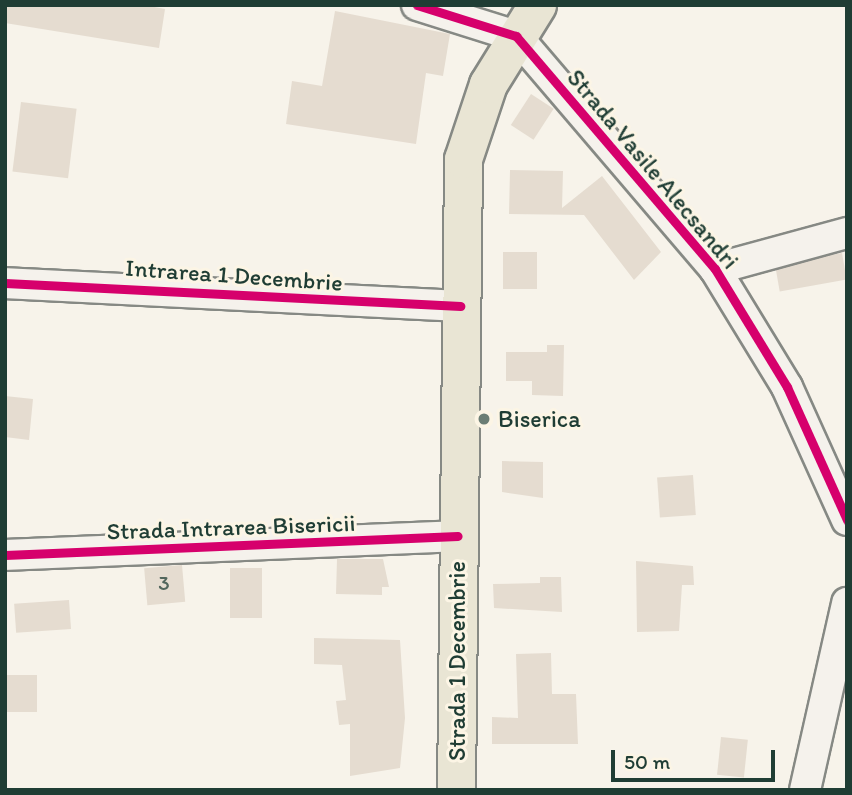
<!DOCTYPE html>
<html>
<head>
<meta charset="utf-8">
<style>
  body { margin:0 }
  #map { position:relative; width:852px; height:795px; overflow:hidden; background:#f7f3ea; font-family:Itim,sans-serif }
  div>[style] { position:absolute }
  .building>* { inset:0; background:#e5dcd0; transform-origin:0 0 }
  .roads { filter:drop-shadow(2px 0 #868984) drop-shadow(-2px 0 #868984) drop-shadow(0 2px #868984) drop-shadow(0 -2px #868984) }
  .minor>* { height:30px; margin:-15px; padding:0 15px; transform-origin:15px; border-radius:15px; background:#f5f2ec }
  .major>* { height:37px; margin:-18.5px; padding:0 18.5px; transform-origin:18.5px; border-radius:18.5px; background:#e9e5d4 }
  .cycleway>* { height:9px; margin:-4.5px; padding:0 4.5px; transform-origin:4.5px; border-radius:4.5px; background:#d6006c }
  .dots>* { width:19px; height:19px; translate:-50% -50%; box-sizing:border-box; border:4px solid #fcf5e5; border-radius:50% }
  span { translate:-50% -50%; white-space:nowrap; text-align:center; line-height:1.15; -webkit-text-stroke:6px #fcf5e5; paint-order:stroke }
  .number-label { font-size:21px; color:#52665c }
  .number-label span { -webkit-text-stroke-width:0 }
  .street-label { font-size:24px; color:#1f3d34 }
  .poi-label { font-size:24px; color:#1f3d34 }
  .left { translate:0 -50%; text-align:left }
  .frame { position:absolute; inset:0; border:7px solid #1f3d34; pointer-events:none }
  .scale { position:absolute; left:611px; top:750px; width:164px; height:32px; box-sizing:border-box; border:4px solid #1f3d34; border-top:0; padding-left:9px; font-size:21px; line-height:24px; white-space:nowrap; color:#1f3d34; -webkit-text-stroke:5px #fcf5e5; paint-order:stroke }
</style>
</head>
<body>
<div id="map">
  <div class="building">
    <div style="clip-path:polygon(5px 5px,144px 5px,165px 9px,159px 48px,5px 23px)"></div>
    <div style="clip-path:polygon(335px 11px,450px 34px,443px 76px,426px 73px,416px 144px,286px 124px,292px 81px,322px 86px)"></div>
    <div style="left:531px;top:94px;width:27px;height:37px;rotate:33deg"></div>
    <div style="left:21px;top:102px;width:56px;height:70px;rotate:7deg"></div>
    <div style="clip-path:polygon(510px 170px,563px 171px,562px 208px,602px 176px,661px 252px,634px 280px,584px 215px,509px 214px)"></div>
    <div style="left:537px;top:252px;width:37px;height:34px;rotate:90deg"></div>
    <div style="left:842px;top:253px;width:27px;height:68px;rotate:80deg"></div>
    <div style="clip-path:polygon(547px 345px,564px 345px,563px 396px,532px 395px,532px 381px,506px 381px,506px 352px,547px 352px)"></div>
    <div style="clip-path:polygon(5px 396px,33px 399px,29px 440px,5px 437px)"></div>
    <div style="clip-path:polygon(502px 461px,543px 462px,543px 498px,502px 492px)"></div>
    <div style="left:693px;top:475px;width:40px;height:36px;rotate:86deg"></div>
    <div style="clip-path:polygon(337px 559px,383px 559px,389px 587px,382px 587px,382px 595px,336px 594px)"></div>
    <div style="clip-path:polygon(636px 561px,693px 566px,694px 585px,682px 585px,679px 631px,637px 632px)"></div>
    <div style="left:182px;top:565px;width:37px;height:38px;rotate:85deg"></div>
    <div style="left:230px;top:568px;width:32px;height:50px"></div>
    <div style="clip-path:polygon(540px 577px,561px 577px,562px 612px,494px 608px,493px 584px,540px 583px)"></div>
    <div style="left:69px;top:600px;width:29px;height:55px;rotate:86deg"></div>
    <div style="clip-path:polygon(314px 638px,400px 640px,405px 718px,400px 768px,350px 776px,350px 724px,339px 725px,336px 701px,346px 700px,342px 665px,314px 664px)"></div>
    <div style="clip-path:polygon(551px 653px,552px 694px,576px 694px,578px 744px,492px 744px,492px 717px,518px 718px,516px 654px)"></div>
    <div style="left:5px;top:675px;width:32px;height:37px"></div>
    <div style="left:721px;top:737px;width:27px;height:38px;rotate:6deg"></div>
  </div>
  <div class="roads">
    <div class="minor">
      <div style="left:417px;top:5px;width:104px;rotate:17.4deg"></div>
      <div style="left:516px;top:36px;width:306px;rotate:49.5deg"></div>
      <div style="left:715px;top:269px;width:138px;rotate:58.6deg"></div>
      <div style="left:787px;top:387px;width:146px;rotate:65.7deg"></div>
      <div style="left:715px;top:269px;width:137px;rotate:-15.3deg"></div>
      <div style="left:5px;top:283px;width:456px;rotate:2.9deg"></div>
      <div style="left:5px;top:555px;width:453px;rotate:-2.4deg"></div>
      <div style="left:805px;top:790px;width:192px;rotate:-77.3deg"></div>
    </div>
    <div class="major">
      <div style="left:456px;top:790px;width:631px;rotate:-89.36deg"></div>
      <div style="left:463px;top:159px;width:79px;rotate:-71.6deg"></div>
      <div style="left:488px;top:84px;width:93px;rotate:-58.2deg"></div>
    </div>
  </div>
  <div class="cycleway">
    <div style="left:417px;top:5px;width:104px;rotate:17.4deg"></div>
    <div style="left:516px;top:36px;width:306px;rotate:49.5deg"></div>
    <div style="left:715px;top:269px;width:138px;rotate:58.6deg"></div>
    <div style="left:787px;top:387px;width:146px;rotate:65.7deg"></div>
    <div style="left:5px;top:283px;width:456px;rotate:2.9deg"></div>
    <div style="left:5px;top:555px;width:453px;rotate:-2.4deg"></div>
  </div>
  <div class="dots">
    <div style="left:484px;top:419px;background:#6b7d74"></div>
  </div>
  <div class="number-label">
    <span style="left:164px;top:583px">3</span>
  </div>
  <div class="street-label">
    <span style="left:653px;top:169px;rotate:50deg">Strada Vasile Alecsandri</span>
    <span style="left:234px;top:275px;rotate:4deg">Intrarea 1 Decembrie</span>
    <span style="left:231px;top:527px;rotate:-2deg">Strada Intrarea Bisericii</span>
    <span style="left:457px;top:661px;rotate:-90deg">Strada 1 Decembrie</span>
  </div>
  <div class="poi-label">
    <span class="left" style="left:498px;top:419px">Biserica</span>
  </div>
  <div class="frame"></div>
  <div class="scale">50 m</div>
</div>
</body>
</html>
